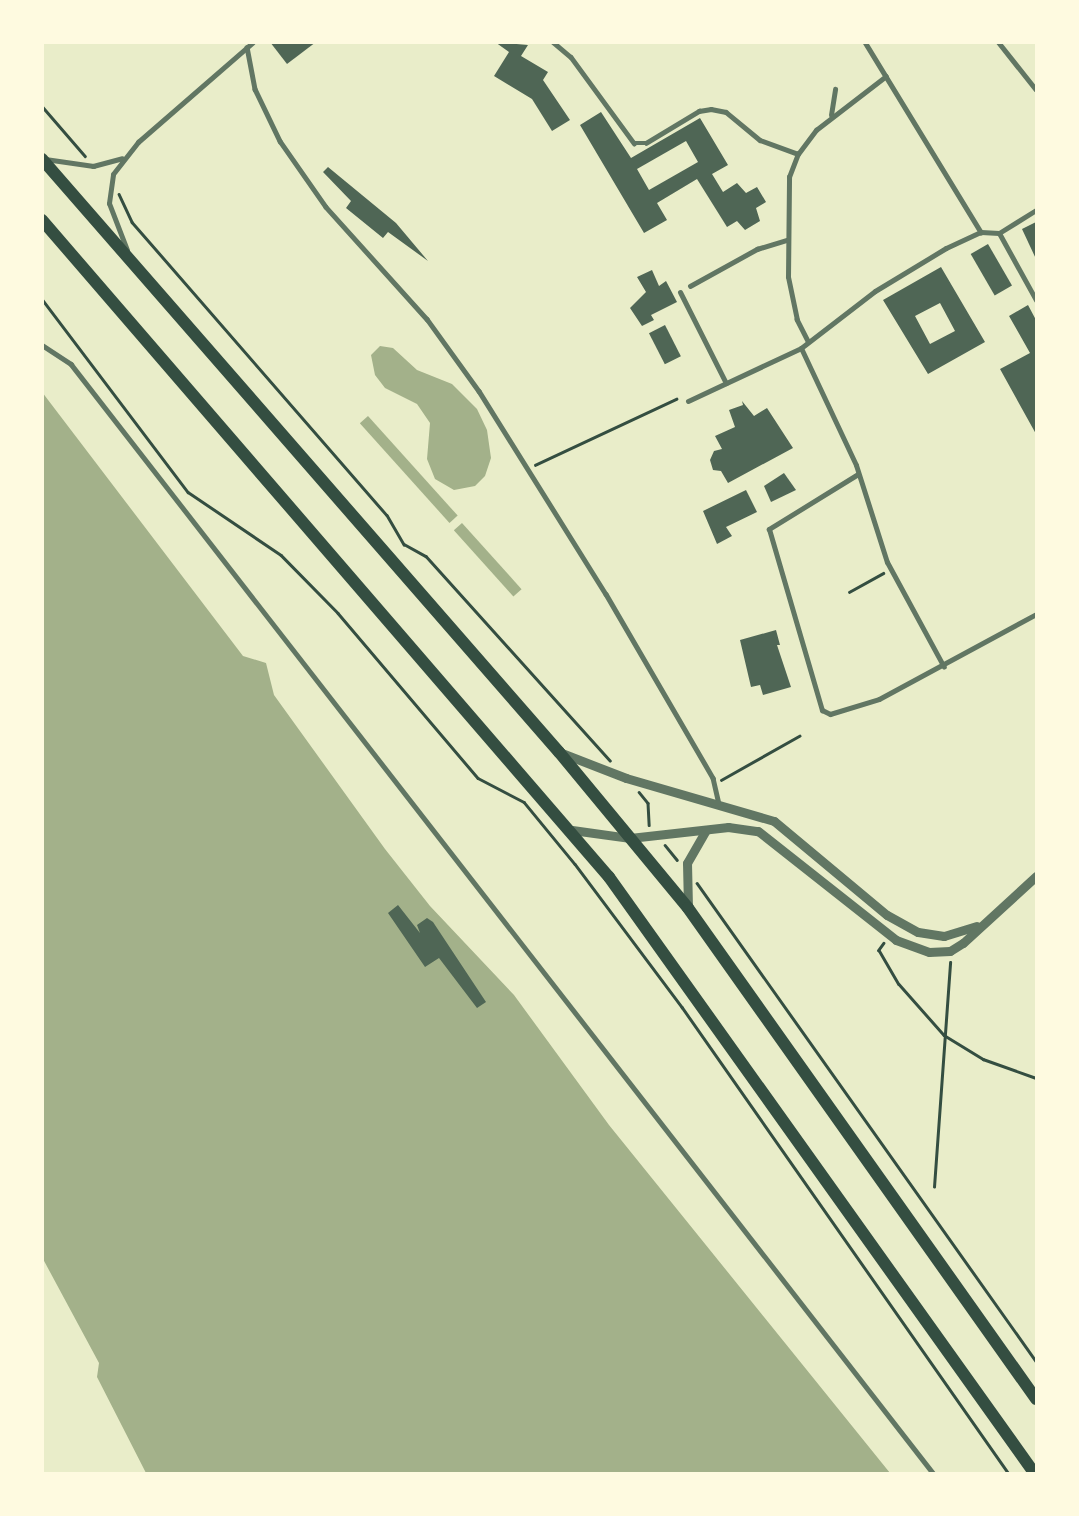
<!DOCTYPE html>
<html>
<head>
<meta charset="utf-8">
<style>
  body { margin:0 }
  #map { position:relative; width:1079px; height:1516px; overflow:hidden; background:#e9edc9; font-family:"Space Grotesk",sans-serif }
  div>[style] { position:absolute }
  .water>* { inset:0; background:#a3b18a; transform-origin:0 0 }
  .building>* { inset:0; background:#4f6655; transform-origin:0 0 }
  .path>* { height:2.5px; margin:-1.25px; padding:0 1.25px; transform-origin:1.25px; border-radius:1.25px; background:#344e41 }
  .pedestrian>* { height:4.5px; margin:-2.25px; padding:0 2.25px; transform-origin:2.25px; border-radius:2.25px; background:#617663 }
  .minor>* { height:5px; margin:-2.5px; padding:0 2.5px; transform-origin:2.5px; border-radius:2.5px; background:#617663 }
  .tertiary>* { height:9px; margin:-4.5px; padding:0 4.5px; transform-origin:4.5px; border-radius:4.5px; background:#617663 }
  .primary>* { height:12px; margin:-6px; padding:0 6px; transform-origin:6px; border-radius:6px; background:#344e41 }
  span { translate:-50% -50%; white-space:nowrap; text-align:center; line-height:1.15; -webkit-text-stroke:4.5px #fefae0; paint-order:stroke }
  .frame { position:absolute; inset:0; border:44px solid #fefae0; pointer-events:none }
</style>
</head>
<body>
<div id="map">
  <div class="water">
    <div style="clip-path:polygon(380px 346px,393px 348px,417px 370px,452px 384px,477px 409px,487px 430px,491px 458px,485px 476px,475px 486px,454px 490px,435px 479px,427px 459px,430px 423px,417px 404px,385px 388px,375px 375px,371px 355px)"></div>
    <div style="clip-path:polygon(42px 392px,243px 656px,266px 663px,274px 695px,385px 849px,430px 906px,514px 995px,609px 1125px,890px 1473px,146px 1473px,97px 1377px,99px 1363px,43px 1259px)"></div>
    <div style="left:368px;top:416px;width:134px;height:11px;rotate:48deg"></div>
    <div style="left:462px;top:523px;width:89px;height:11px;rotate:48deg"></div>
  </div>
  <div class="building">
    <div style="clip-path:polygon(270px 42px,316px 42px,287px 64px)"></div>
    <div style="clip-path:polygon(495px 42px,528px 45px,521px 56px,548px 72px,543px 80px,570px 120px,552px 131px,532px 99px,494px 76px,509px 52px)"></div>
    <div style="clip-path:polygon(evenodd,601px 112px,631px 158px,700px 118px,728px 165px,712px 174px,723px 192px,737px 183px,746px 193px,757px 187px,766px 202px,756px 208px,760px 221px,745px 230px,737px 221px,727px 227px,697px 179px,657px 203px,667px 220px,644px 233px,580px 125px,601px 112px,686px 141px,698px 162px,649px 190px,637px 169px,686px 141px)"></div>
    <div style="clip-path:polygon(328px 167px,396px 223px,428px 261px,388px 232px,383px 238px,346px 208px,351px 201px,323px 172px)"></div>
    <div style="clip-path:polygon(1036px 222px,1036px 259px,1022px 229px)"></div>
    <div style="left:988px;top:244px;width:48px;height:20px;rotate:60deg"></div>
    <div style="clip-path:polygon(evenodd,941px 267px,985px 342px,928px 374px,883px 300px,941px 267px,940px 303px,955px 331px,930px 344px,915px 316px,940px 303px)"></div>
    <div style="clip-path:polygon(652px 270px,659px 286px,666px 281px,677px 302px,651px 315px,654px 320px,642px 326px,630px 308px,646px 292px,637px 277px)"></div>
    <div style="clip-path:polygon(1028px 305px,1036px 320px,1036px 434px,1000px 369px,1030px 353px,1009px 316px)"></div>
    <div style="left:665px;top:325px;width:35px;height:18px;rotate:63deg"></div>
    <div style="clip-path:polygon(742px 401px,754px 416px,767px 408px,793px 448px,728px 483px,721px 471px,713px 470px,710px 460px,714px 451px,722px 449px,715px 436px,735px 427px,729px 410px,743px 405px)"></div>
    <div style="clip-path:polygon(784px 473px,796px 490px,771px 502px,764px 486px)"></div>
    <div style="clip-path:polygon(746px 490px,757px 512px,726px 527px,732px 536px,717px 544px,703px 511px)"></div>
    <div style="clip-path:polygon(776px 630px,780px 645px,777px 645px,791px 687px,763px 695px,760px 685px,751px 687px,740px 640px)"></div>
    <div style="clip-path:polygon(398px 905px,420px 933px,417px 925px,427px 918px,433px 922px,486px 1002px,477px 1008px,439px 958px,425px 967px,388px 913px)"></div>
  </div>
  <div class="path">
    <div style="left:42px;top:106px;width:66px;rotate:49.3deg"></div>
    <div style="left:119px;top:194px;width:31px;rotate:65deg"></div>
    <div style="left:132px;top:222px;width:388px;rotate:49deg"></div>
    <div style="left:387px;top:515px;width:34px;rotate:60deg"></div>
    <div style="left:404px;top:544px;width:25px;rotate:29deg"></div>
    <div style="left:426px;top:556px;width:275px;rotate:48deg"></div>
    <div style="left:42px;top:299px;width:242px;rotate:52.9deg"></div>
    <div style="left:188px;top:492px;width:112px;rotate:34.1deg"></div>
    <div style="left:281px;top:555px;width:81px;rotate:45.5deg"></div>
    <div style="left:338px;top:613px;width:216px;rotate:49.7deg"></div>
    <div style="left:478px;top:778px;width:52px;rotate:27.6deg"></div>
    <div style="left:524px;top:802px;width:80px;rotate:50.6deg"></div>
    <div style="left:575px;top:864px;width:179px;rotate:53.2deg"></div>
    <div style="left:682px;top:1007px;width:570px;rotate:55deg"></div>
    <div style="left:535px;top:465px;width:156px;rotate:-25.1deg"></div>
    <div style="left:849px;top:592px;width:39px;rotate:-29deg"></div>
    <div style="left:721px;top:780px;width:90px;rotate:-29.4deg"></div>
    <div style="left:639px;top:792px;width:14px;rotate:51deg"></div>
    <div style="left:648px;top:803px;width:22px;rotate:87deg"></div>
    <div style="left:665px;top:845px;width:19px;rotate:51deg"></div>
    <div style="left:697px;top:883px;width:586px;rotate:54.66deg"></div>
    <div style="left:884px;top:943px;width:9px;rotate:126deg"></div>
    <div style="left:879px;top:950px;width:39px;rotate:60deg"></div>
    <div style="left:899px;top:984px;width:68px;rotate:48.6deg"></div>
    <div style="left:944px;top:1035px;width:46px;rotate:31.6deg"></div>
    <div style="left:983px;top:1059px;width:56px;rotate:19.7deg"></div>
    <div style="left:934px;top:1187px;width:225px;rotate:-85.9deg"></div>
  </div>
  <div class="pedestrian">
    <div style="left:553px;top:42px;width:23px;rotate:40deg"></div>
    <div style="left:571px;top:57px;width:107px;rotate:53.8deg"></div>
    <div style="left:634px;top:143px;width:12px"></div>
    <div style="left:646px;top:143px;width:62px;rotate:-31.1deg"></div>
    <div style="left:699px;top:111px;width:12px;rotate:-9deg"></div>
    <div style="left:711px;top:109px;width:15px;rotate:11deg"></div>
    <div style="left:726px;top:112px;width:44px;rotate:39.5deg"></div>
    <div style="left:760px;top:140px;width:40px;rotate:20.2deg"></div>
    <div style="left:865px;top:42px;width:223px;rotate:58.6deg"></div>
    <div style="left:247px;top:47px;width:43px;rotate:79.2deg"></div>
    <div style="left:255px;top:89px;width:58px;rotate:64.3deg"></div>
    <div style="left:280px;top:141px;width:80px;rotate:55.1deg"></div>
    <div style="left:326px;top:207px;width:151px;rotate:48deg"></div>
    <div style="left:427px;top:319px;width:89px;rotate:54.2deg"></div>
    <div style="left:479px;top:391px;width:239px;rotate:58deg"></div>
    <div style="left:606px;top:594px;width:213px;rotate:59.8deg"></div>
    <div style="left:713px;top:778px;width:26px;rotate:77deg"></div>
    <div style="left:831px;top:115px;width:26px;rotate:-81deg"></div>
    <div style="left:690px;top:286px;width:77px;rotate:-28.9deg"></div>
    <div style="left:757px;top:249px;width:30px;rotate:-17deg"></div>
    <div style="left:808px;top:342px;width:25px;rotate:-117deg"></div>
    <div style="left:797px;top:320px;width:44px;rotate:-101.8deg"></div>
    <div style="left:788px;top:277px;width:100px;rotate:-89.4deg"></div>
    <div style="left:789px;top:177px;width:25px;rotate:-69deg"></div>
    <div style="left:798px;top:154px;width:30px;rotate:-53deg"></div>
    <div style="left:816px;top:130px;width:88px;rotate:-37.6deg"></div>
    <div style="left:42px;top:345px;width:35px;rotate:33deg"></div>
    <div style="left:71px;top:364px;width:1406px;rotate:52.14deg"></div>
  </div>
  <div class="minor">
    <div style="left:998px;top:42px;width:61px;rotate:51.6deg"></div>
    <div style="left:45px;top:159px;width:49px;rotate:8.3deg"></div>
    <div style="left:93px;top:166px;width:30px;rotate:-15deg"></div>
    <div style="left:999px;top:233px;width:77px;rotate:61.1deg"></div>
    <div style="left:127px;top:250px;width:50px;rotate:-111deg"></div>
    <div style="left:109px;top:203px;width:29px;rotate:-82deg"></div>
    <div style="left:113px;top:174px;width:41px;rotate:-52deg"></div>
    <div style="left:138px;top:142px;width:152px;rotate:-41deg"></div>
    <div style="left:680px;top:292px;width:102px;rotate:63.2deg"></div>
    <div style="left:801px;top:348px;width:129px;rotate:64.8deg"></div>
    <div style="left:856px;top:465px;width:102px;rotate:72.3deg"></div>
    <div style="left:887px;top:562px;width:119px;rotate:61.5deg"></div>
    <div style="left:688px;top:401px;width:125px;rotate:-25.1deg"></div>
    <div style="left:801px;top:348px;width:93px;rotate:-37.6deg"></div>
    <div style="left:875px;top:291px;width:83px;rotate:-31.2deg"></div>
    <div style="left:946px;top:248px;width:38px;rotate:-25deg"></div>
    <div style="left:981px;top:232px;width:18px;rotate:3deg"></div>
    <div style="left:999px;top:233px;width:44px;rotate:-31.9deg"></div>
    <div style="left:858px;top:474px;width:105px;rotate:148.3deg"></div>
    <div style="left:769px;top:529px;width:189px;rotate:73.7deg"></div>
    <div style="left:822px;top:710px;width:9px;rotate:27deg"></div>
    <div style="left:830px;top:714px;width:51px;rotate:-17deg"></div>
    <div style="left:879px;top:699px;width:179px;rotate:-28.4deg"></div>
  </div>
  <div class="tertiary">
    <div style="left:559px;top:752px;width:72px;rotate:21.2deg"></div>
    <div style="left:626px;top:778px;width:154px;rotate:16.2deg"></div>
    <div style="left:774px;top:821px;width:147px;rotate:39.8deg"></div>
    <div style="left:887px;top:915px;width:35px;rotate:29deg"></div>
    <div style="left:918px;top:932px;width:26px;rotate:9deg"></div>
    <div style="left:944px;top:936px;width:34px;rotate:-17deg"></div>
    <div style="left:572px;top:830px;width:59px;rotate:7.9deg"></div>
    <div style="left:630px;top:838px;width:99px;rotate:-6.4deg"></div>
    <div style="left:728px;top:827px;width:30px;rotate:8deg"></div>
    <div style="left:758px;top:831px;width:176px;rotate:38.3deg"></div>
    <div style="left:896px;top:940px;width:35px;rotate:20deg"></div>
    <div style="left:929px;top:952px;width:21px;rotate:-3deg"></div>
    <div style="left:950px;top:951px;width:15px;rotate:-32deg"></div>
    <div style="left:963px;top:943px;width:99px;rotate:-42.5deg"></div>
    <div style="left:688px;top:907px;width:44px;rotate:-91.3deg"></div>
    <div style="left:687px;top:863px;width:38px;rotate:-60deg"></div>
  </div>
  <div class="primary">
    <div style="left:42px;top:159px;width:787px;rotate:48.92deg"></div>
    <div style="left:559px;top:752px;width:202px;rotate:50.4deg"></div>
    <div style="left:688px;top:908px;width:602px;rotate:54.67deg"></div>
    <div style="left:42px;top:220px;width:868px;rotate:49.21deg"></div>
    <div style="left:609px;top:877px;width:733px;rotate:54.49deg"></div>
  </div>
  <div class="frame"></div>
</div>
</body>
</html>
